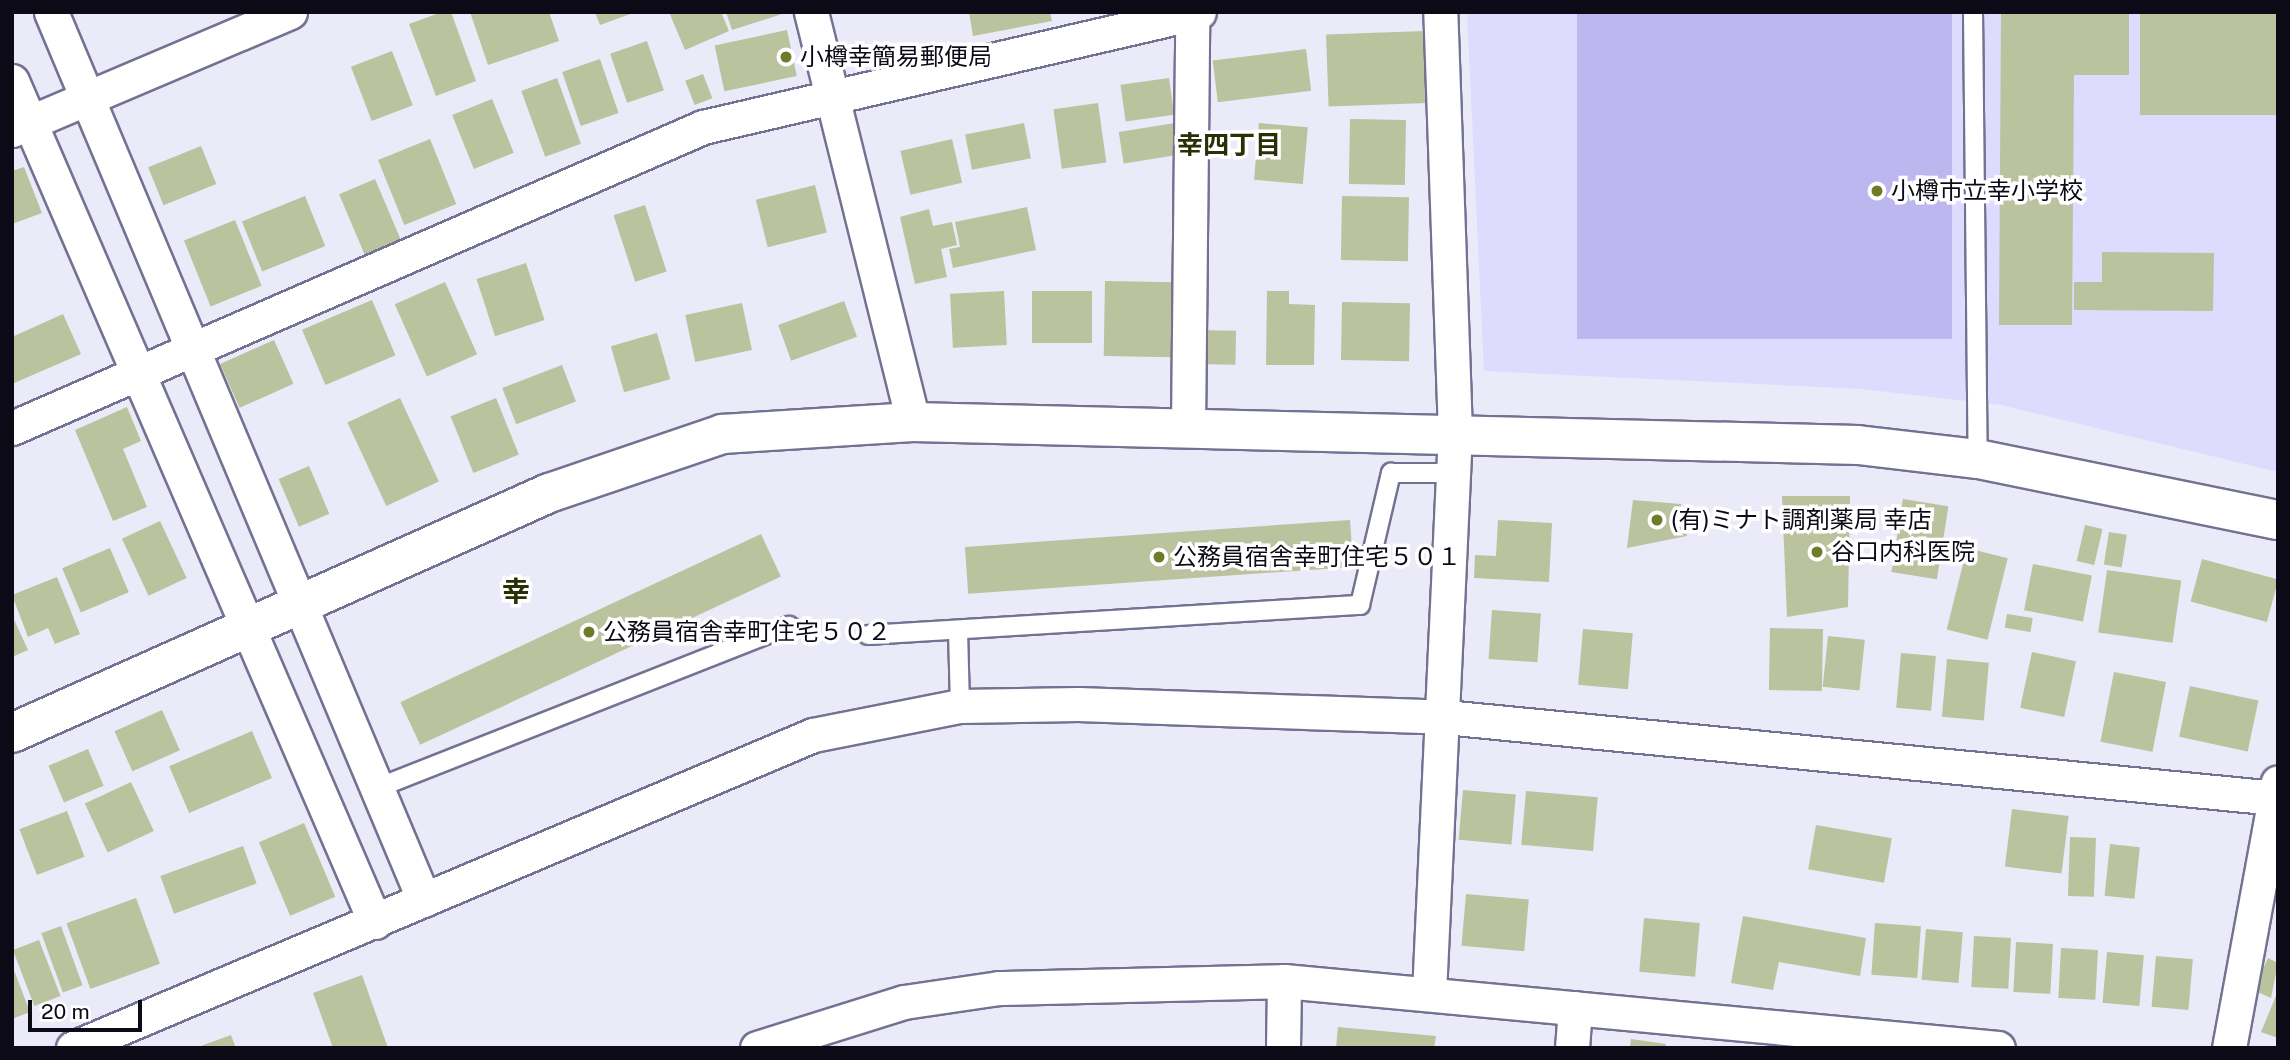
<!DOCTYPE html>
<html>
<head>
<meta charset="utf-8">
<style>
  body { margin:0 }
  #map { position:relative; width:2290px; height:1060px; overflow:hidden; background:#ebeaf9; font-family:"Public Sans","Noto Sans JP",sans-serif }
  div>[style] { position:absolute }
  .built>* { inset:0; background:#dddbfe }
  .green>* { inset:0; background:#bcb7ef; transform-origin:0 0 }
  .building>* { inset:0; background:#bbc29e; transform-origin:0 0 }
  .roads { filter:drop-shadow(2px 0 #747292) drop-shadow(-2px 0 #747292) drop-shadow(0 2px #747292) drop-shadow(0 -2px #747292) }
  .service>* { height:18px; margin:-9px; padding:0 9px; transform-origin:9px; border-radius:9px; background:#fff }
  .minor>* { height:33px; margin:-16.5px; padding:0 16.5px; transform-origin:16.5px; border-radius:16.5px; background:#fff }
  .tertiary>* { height:38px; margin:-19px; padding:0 19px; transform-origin:19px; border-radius:19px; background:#fff }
  .dots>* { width:19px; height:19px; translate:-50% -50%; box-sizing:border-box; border:4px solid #fff; border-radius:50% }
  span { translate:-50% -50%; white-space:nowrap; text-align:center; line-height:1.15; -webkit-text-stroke:7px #fff; paint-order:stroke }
  .poi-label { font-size:24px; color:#0b0a16 }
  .left { translate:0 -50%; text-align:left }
  .neighbourhood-label { font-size:26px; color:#2a2f06; font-weight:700 }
  .quarter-label { font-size:28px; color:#2a2f06; font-weight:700 }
  .frame { position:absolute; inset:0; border:14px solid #0b0a16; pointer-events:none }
  .scale { position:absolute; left:28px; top:1000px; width:114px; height:32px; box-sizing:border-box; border:4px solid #0b0a16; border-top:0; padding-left:9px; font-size:21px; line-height:24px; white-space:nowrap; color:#0b0a16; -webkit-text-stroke:5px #fff; paint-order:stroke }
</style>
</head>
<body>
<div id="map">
  <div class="built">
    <div style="clip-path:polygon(1467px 12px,2278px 12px,2278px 472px,2001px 405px,1862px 389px,1484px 371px)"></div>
  </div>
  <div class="green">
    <div style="left:1577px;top:12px;width:375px;height:327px"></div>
  </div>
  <div class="building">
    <div style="clip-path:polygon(442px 12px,451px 12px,476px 81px,436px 96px,409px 24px)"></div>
    <div style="clip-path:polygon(470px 12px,549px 12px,559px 41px,488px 65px)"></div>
    <div style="clip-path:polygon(595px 12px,633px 12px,633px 13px,600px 25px)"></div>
    <div style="clip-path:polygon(669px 12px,721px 12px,729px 31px,685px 50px)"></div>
    <div style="clip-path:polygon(726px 12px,785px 12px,785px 13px,732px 30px)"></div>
    <div style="clip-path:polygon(969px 12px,1050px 12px,1052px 21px,973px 36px)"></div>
    <div style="clip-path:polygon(2001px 12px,2129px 12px,2129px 75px,2074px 75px,2072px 325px,1999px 325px)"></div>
    <div style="left:2140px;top:12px;width:138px;height:103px"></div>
    <div style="left:787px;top:30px;width:47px;height:74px;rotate:78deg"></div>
    <div style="left:1425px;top:31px;width:72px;height:99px;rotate:88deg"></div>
    <div style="left:647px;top:41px;width:52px;height:39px;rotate:71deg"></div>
    <div style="left:1306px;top:49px;width:42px;height:94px;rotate:83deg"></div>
    <div style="left:392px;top:51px;width:58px;height:44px;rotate:69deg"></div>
    <div style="left:600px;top:59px;width:57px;height:40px;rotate:71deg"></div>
    <div style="left:703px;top:74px;width:26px;height:19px;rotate:69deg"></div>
    <div style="left:557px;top:78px;width:70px;height:38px;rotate:70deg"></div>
    <div style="left:1169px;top:78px;width:37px;height:49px;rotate:82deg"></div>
    <div style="left:492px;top:99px;width:58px;height:43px;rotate:68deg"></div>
    <div style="left:1098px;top:103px;width:60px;height:45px;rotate:82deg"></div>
    <div style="left:1350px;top:119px;width:56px;height:65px;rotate:1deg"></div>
    <div style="left:1024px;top:123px;width:36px;height:60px;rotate:79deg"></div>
    <div style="left:1175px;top:123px;width:32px;height:57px;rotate:81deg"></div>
    <div style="left:1259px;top:123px;width:49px;height:57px;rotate:5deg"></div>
    <div style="left:430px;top:139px;width:70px;height:56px;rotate:68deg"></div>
    <div style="left:952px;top:139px;width:45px;height:53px;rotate:77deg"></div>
    <div style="left:201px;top:146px;width:41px;height:57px;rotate:68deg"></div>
    <div style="clip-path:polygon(24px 167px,42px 213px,12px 224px,12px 171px)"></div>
    <div style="left:375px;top:179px;width:67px;height:39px;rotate:67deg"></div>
    <div style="left:815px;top:185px;width:49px;height:61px;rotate:76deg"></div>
    <div style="left:305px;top:196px;width:54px;height:68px;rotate:68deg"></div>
    <div style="left:1342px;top:196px;width:67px;height:64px;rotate:1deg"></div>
    <div style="left:645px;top:205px;width:70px;height:33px;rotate:72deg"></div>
    <div style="clip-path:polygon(1027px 207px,1036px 250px,953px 268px,949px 249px,960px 247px,955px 222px)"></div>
    <div style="clip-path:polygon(929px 209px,933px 226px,952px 222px,957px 245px,941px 249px,947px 277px,915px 284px,900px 217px)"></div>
    <div style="left:235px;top:220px;width:71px;height:55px;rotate:68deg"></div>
    <div style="clip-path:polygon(2102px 252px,2214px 253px,2213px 311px,2074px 310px,2074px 282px,2102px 282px)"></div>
    <div style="left:526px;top:263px;width:60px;height:52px;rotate:72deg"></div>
    <div style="left:1105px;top:281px;width:70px;height:75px;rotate:1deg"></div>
    <div style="left:445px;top:282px;width:79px;height:55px;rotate:66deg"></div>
    <div style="left:1004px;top:291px;width:54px;height:54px;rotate:87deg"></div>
    <div style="left:1092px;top:291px;width:52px;height:60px;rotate:90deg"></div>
    <div style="clip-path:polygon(1267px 291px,1289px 291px,1289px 304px,1315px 305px,1314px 365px,1266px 365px)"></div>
    <div style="left:372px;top:300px;width:60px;height:76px;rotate:67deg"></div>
    <div style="left:844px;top:301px;width:38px;height:70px;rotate:70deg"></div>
    <div style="left:1342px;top:302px;width:68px;height:58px;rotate:1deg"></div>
    <div style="left:742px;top:303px;width:48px;height:58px;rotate:78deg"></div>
    <div style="clip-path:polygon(63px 314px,81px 354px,12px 384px,12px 337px)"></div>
    <div style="left:1197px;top:330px;width:39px;height:34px;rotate:1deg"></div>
    <div style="left:657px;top:333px;width:48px;height:48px;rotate:74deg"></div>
    <div style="left:274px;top:340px;width:48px;height:59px;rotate:66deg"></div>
    <div style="left:562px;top:365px;width:39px;height:64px;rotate:69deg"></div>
    <div style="left:400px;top:398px;width:92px;height:58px;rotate:65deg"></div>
    <div style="left:496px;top:398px;width:61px;height:49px;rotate:68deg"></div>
    <div style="clip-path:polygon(127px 407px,141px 441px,123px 449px,147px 507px,113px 521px,75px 430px)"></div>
    <div style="left:309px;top:466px;width:52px;height:33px;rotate:67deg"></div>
    <div style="clip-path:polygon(1782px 496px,1850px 496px,1848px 607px,1787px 617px)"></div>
    <div style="left:1903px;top:499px;width:46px;height:74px;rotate:9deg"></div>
    <div style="clip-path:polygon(1633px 500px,1681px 504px,1687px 536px,1627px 548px)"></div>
    <div style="left:1350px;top:520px;width:47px;height:386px;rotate:86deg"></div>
    <div style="clip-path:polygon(1498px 520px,1552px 523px,1549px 582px,1474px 578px,1475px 555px,1496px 556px)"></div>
    <div style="left:160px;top:521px;width:63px;height:42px;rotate:65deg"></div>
    <div style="left:2085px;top:525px;width:18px;height:37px;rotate:13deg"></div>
    <div style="left:2109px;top:532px;width:18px;height:33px;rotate:9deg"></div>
    <div style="left:761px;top:534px;width:47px;height:398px;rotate:65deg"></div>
    <div style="left:110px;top:548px;width:48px;height:52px;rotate:67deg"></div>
    <div style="left:1967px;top:548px;width:42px;height:84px;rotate:14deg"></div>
    <div style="left:2202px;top:559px;width:79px;height:44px;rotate:15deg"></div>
    <div style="left:2033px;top:564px;width:60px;height:47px;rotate:11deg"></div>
    <div style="left:2107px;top:570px;width:75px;height:63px;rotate:8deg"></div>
    <div style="clip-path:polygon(57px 577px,80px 634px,55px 644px,48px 628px,28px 637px,12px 595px)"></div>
    <div style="left:1492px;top:610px;width:49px;height:49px;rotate:4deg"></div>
    <div style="left:2007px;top:614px;width:26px;height:14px;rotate:9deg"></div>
    <div style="clip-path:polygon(12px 615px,28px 650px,12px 657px)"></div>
    <div style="left:1770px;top:628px;width:53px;height:62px;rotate:1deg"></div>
    <div style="left:1583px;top:629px;width:50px;height:56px;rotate:5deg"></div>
    <div style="left:1828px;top:636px;width:37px;height:51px;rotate:6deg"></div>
    <div style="left:2032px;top:652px;width:45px;height:57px;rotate:12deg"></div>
    <div style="left:1901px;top:653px;width:35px;height:55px;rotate:5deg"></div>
    <div style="left:1947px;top:659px;width:42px;height:58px;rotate:5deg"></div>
    <div style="left:2114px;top:672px;width:53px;height:71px;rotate:11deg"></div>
    <div style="left:2190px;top:686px;width:70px;height:52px;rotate:12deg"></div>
    <div style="left:162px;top:710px;width:44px;height:52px;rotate:66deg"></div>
    <div style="left:252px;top:731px;width:51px;height:90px;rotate:67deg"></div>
    <div style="left:88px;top:749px;width:40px;height:43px;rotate:67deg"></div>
    <div style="left:131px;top:782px;width:54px;height:51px;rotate:65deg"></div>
    <div style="left:1463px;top:790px;width:53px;height:50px;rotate:5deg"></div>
    <div style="left:1526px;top:791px;width:72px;height:54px;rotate:5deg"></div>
    <div style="left:2012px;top:809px;width:57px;height:58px;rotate:7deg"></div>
    <div style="left:67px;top:811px;width:49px;height:51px;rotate:69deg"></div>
    <div style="left:304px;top:823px;width:80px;height:49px;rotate:67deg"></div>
    <div style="left:1816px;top:825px;width:77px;height:45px;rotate:10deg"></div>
    <div style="left:2070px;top:837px;width:26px;height:59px;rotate:2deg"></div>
    <div style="left:2110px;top:844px;width:30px;height:52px;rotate:6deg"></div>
    <div style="left:243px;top:846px;width:40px;height:88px;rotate:70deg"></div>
    <div style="left:1466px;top:894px;width:63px;height:52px;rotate:5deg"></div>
    <div style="left:136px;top:898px;width:70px;height:74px;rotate:70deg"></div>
    <div style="clip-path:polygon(1743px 916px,1866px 938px,1860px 976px,1779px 962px,1773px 990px,1731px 983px)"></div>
    <div style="left:1644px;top:918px;width:56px;height:54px;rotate:5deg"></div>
    <div style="left:1875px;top:923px;width:46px;height:52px;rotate:4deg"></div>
    <div style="left:61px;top:926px;width:63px;height:21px;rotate:70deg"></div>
    <div style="left:1926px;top:929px;width:37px;height:51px;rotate:5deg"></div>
    <div style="left:1974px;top:936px;width:37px;height:51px;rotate:3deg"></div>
    <div style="left:39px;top:940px;width:60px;height:28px;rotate:69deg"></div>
    <div style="left:2016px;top:942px;width:37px;height:50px;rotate:3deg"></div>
    <div style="left:2061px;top:948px;width:37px;height:50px;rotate:3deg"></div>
    <div style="left:2107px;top:952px;width:37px;height:51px;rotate:5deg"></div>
    <div style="left:2156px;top:956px;width:37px;height:51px;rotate:5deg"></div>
    <div style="clip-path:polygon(2268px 958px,2278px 963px,2271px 998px,2253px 990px)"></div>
    <div style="clip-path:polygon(12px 965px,30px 1012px,12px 1019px)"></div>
    <div style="clip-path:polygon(362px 975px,388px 1048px,333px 1048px,313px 993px)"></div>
    <div style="clip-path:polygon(2278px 991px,2278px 1038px,2261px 1032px)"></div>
    <div style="clip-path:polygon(1338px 1027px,1436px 1036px,1434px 1048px,1336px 1048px)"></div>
    <div style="clip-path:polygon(231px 1035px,236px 1048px,198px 1048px,198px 1047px)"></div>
    <div style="clip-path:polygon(1631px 1039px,1666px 1044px,1665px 1048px,1630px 1048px)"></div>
  </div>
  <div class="roads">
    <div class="service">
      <div style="left:1973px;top:12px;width:447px;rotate:89.4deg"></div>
      <div style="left:958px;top:630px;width:76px;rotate:88.5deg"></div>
      <div style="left:868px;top:635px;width:493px;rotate:-3.5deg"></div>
      <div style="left:1360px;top:605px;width:136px;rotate:-76.8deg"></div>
      <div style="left:1391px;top:473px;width:63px"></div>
      <div style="left:377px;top:788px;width:443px;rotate:-21.5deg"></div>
    </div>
    <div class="minor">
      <div style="left:51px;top:12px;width:963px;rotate:67.22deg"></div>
      <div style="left:811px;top:12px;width:422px;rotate:76deg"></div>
      <div style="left:12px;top:81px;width:916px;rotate:66.65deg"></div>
      <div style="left:12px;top:130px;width:302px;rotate:-23deg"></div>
      <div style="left:12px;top:428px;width:754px;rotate:-23.54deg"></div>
      <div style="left:703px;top:127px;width:509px;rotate:-13.05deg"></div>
      <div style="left:1188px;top:428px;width:416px;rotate:-89.4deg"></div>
      <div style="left:1429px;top:994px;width:562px;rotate:-87.35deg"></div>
      <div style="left:1455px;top:433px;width:421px;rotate:-92deg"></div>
      <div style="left:73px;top:1048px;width:803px;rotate:-22.93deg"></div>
      <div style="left:813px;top:735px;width:150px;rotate:-11.2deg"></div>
      <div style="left:960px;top:706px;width:118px;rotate:-1deg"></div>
      <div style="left:1078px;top:704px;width:367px;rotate:2deg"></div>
      <div style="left:1445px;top:717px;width:834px;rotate:5.57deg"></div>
      <div style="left:757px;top:1048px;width:154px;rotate:-17.4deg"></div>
      <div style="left:904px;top:1002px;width:96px;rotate:-8.4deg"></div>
      <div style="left:999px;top:988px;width:285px;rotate:-1.4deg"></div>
      <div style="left:1284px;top:981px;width:717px;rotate:5.36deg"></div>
      <div style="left:1283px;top:1048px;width:67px;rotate:-89.1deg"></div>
      <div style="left:1572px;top:1048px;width:40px;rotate:-85.7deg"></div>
      <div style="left:2229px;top:1048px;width:270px;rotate:-79.6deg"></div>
    </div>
    <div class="tertiary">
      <div style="left:12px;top:733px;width:588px;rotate:-24.08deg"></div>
      <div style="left:549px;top:493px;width:183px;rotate:-18.8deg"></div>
      <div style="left:722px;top:434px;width:191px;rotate:-3.6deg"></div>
      <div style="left:913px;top:422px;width:945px;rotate:1.39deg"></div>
      <div style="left:1858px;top:445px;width:121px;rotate:6.7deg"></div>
      <div style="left:1978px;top:459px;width:306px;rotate:11.5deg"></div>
    </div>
  </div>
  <div class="dots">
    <div style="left:786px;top:57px;background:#6f7b27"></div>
    <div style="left:1877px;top:191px;background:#6f7b27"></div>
    <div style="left:1657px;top:520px;background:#6f7b27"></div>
    <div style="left:1817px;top:552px;background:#6f7b27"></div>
    <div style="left:1159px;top:557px;background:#6f7b27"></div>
    <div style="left:589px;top:632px;background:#6f7b27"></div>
  </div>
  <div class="poi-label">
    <span class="left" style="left:800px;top:57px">小樽幸簡易郵便局</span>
    <span class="left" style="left:1891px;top:191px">小樽市立幸小学校</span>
    <span class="left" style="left:1671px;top:520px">(有)ミナト調剤薬局 幸店</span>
    <span class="left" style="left:1831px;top:552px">谷口内科医院</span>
    <span class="left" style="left:1173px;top:557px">公務員宿舎幸町住宅５０１</span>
    <span class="left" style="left:603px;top:632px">公務員宿舎幸町住宅５０２</span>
  </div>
  <div class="neighbourhood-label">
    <span style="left:1229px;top:145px">幸四丁目</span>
  </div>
  <div class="quarter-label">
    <span style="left:516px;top:591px">幸</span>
  </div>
  <div class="frame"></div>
  <div class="scale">20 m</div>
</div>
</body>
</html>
